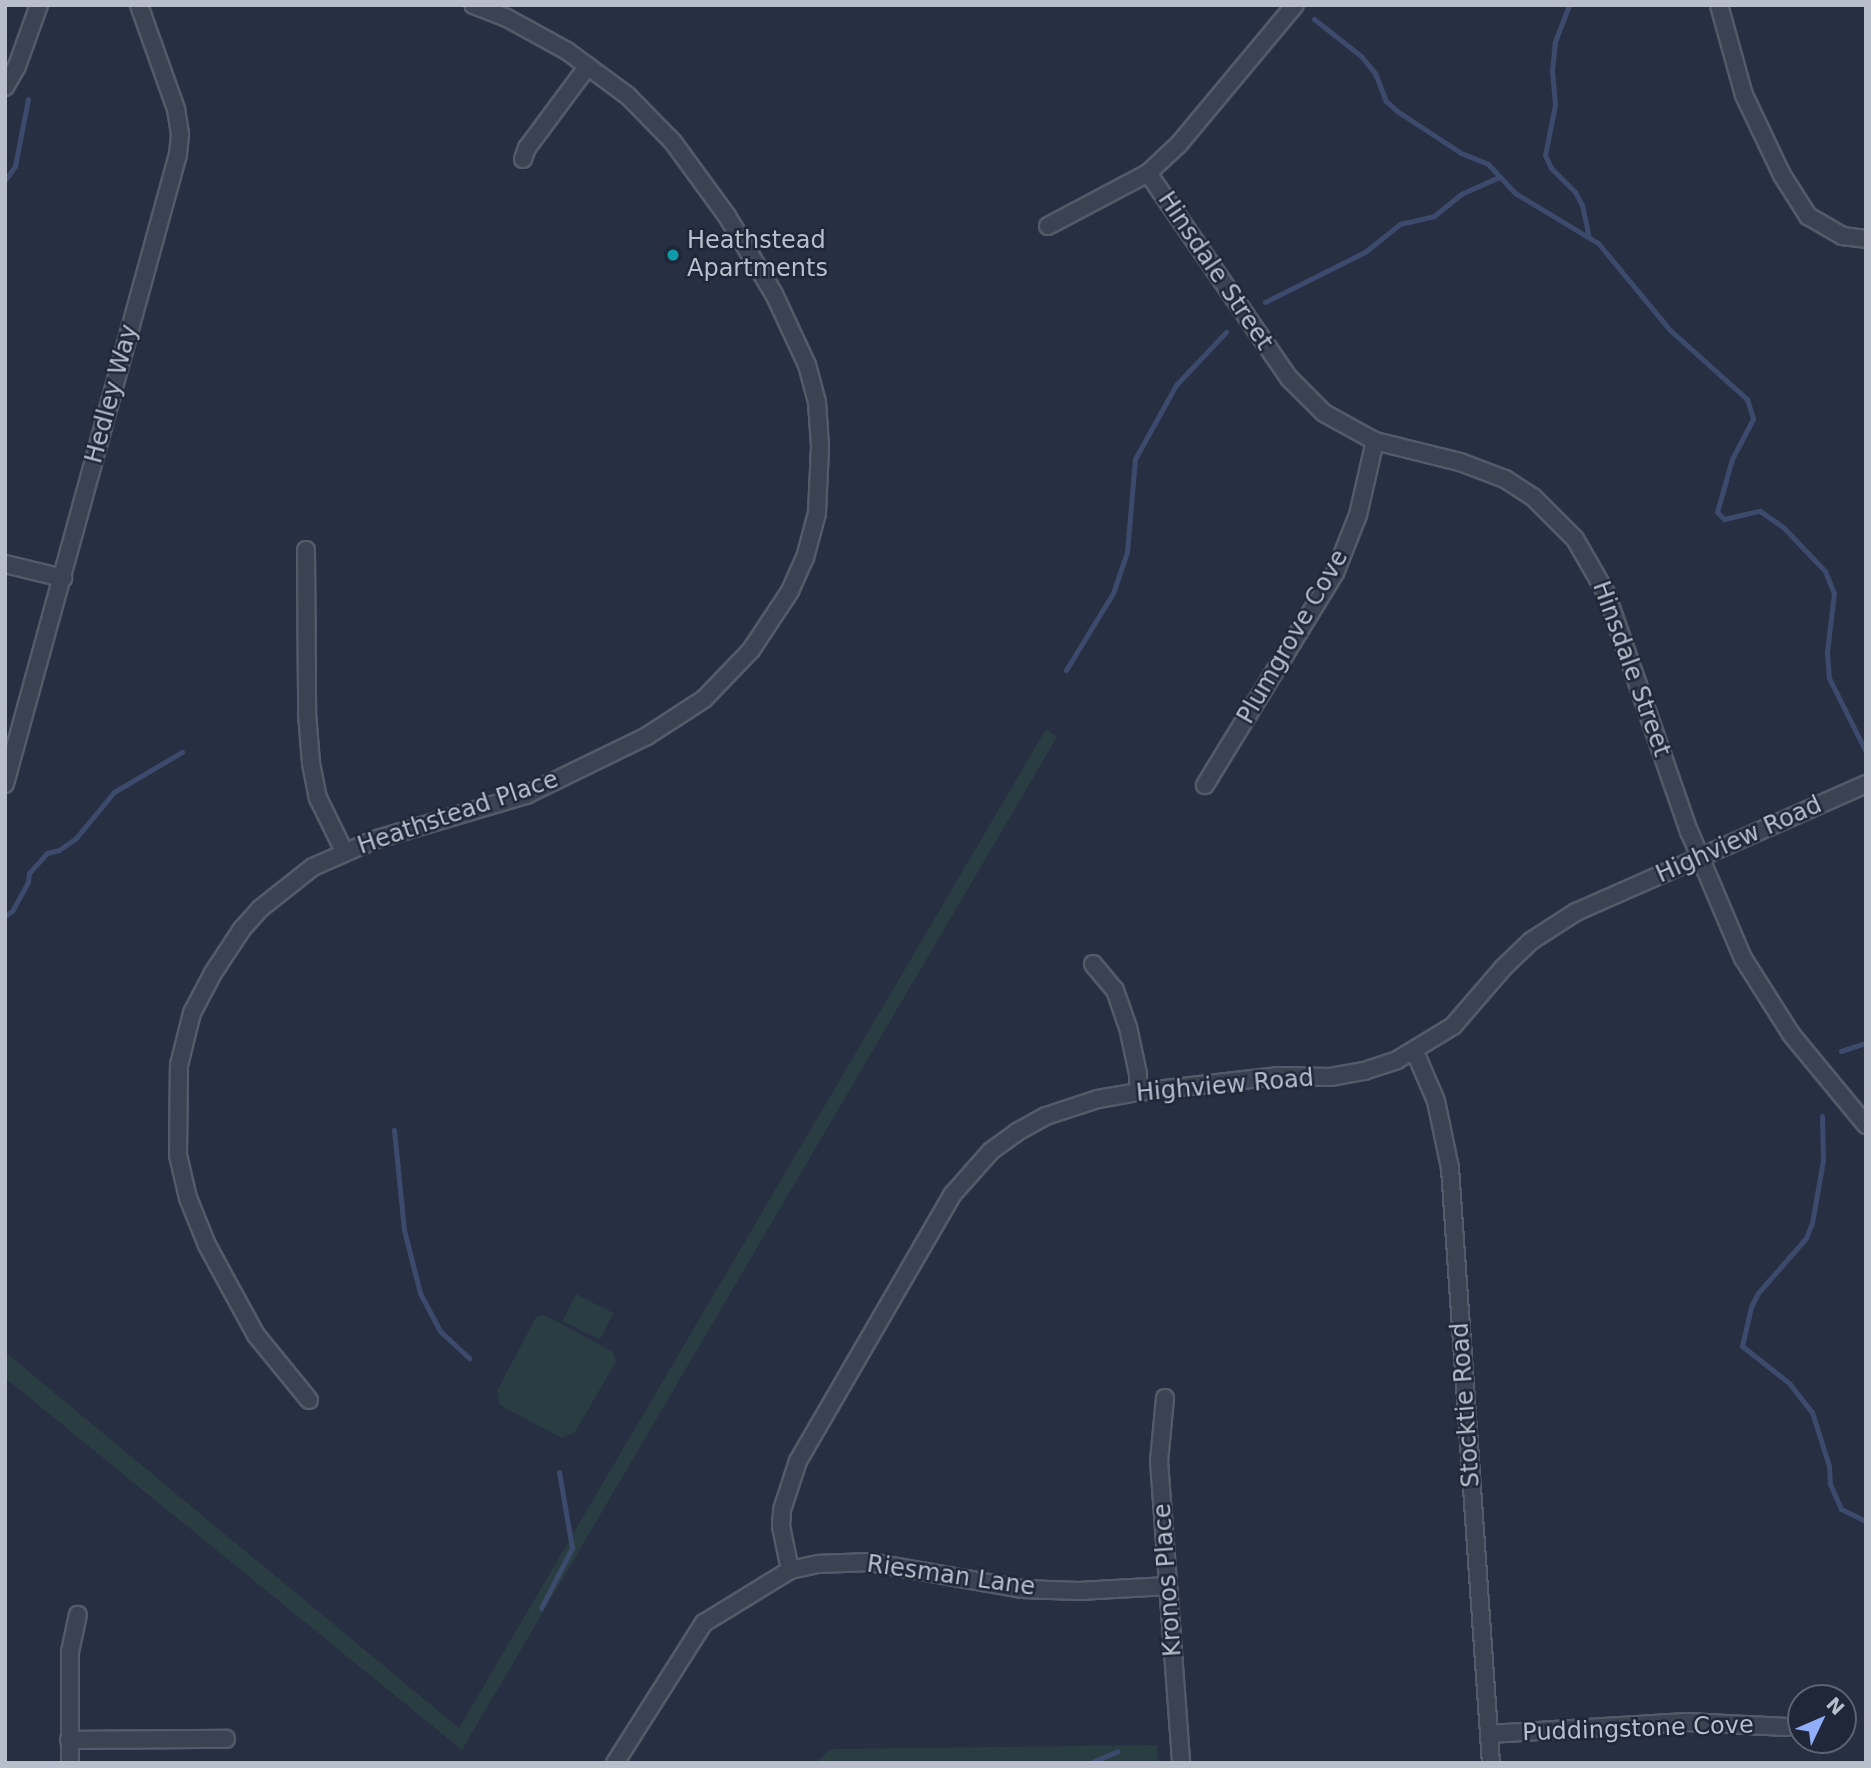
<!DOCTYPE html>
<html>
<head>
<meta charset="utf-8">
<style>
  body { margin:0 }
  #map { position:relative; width:1871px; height:1768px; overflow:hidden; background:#272f43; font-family:"DejaVu Sans",sans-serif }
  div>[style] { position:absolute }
  .green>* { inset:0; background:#293d43; transform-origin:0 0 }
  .stream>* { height:5px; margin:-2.5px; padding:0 2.5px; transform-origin:2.5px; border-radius:2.5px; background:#3c4b6b }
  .roads { filter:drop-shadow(2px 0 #535a69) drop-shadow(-2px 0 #535a69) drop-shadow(0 2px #535a69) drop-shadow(0 -2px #535a69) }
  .street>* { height:16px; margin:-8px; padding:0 8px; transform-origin:8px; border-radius:8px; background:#3b4252 }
  .dots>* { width:19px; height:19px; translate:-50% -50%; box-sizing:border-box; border:4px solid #1f2738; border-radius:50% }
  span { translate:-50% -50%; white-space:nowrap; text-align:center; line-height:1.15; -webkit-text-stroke:5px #1f2738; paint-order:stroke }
  .poi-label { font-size:24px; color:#b8becc }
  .left { translate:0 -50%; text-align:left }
  .street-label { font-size:24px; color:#b8becc }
  .frame { position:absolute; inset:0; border:7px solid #b8becc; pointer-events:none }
  .north { position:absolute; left:1787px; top:1684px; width:70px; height:70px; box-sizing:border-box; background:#1f2738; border:2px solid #5c6373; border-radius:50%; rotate:46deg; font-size:19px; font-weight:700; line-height:28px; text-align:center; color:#b8becc }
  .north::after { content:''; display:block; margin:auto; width:24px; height:32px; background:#90aef9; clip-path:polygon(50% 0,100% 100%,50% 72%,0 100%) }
</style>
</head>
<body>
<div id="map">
  <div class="green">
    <div style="clip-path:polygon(1046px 729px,1057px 737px,462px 1750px,5px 1378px,5px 1352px,459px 1728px)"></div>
    <div style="left:576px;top:1294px;width:42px;height:30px;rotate:27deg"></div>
    <div style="clip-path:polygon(545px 1315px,613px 1352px,616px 1362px,575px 1432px,561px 1438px,500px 1405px,497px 1391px,536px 1317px)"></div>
    <div style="clip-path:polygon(1157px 1745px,1158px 1763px,816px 1763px,830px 1749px)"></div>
  </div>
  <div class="stream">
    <div style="left:1569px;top:5px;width:40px;rotate:111deg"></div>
    <div style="left:1555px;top:42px;width:28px;rotate:96deg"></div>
    <div style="left:1552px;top:70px;width:35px;rotate:85deg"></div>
    <div style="left:1555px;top:105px;width:51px;rotate:101.3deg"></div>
    <div style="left:1545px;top:155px;width:14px;rotate:65deg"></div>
    <div style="left:1551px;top:168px;width:34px;rotate:45deg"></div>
    <div style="left:1575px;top:192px;width:15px;rotate:62deg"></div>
    <div style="left:1582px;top:205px;width:33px;rotate:78deg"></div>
    <div style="left:1314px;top:19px;width:60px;rotate:38.2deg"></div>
    <div style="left:1361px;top:56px;width:22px;rotate:51deg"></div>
    <div style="left:1375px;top:73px;width:30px;rotate:69deg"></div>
    <div style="left:1386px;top:101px;width:15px;rotate:42deg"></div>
    <div style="left:1397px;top:111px;width:77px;rotate:33.3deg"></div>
    <div style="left:1461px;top:153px;width:29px;rotate:22deg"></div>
    <div style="left:1488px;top:164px;width:40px;rotate:47deg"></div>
    <div style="left:1515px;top:193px;width:97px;rotate:31.1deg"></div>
    <div style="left:1598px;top:243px;width:113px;rotate:50.4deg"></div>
    <div style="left:1670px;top:330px;width:103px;rotate:41.9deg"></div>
    <div style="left:1747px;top:399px;width:21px;rotate:73deg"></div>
    <div style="left:1753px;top:419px;width:45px;rotate:117.7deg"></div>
    <div style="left:1732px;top:459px;width:55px;rotate:105.8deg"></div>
    <div style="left:1717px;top:512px;width:10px;rotate:45deg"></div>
    <div style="left:1724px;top:519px;width:37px;rotate:-13deg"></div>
    <div style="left:1760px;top:511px;width:29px;rotate:35deg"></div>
    <div style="left:1784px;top:528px;width:59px;rotate:46.4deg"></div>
    <div style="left:1825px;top:571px;width:24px;rotate:68deg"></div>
    <div style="left:1834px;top:593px;width:59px;rotate:96.8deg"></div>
    <div style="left:1827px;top:652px;width:26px;rotate:86deg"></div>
    <div style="left:1829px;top:678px;width:83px;rotate:63.4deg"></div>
    <div style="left:5px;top:180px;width:17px;rotate:-54deg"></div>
    <div style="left:15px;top:166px;width:68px;rotate:-79deg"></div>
    <div style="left:1265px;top:302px;width:112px;rotate:-26.6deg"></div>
    <div style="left:1365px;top:252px;width:45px;rotate:-38.7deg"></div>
    <div style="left:1400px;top:224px;width:35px;rotate:-13deg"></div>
    <div style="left:1434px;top:216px;width:35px;rotate:-39deg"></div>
    <div style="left:1461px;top:194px;width:42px;rotate:-24.1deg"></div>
    <div style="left:1066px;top:670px;width:90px;rotate:-58.6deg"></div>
    <div style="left:1113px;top:593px;width:43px;rotate:-71.1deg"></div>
    <div style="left:1127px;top:552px;width:93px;rotate:-85.1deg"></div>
    <div style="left:1135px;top:459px;width:85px;rotate:-61deg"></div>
    <div style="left:1176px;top:385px;width:73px;rotate:-46.7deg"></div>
    <div style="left:5px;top:916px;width:9px;rotate:-36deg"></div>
    <div style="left:12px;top:911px;width:33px;rotate:-61deg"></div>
    <div style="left:28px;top:882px;width:9px;rotate:-84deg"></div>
    <div style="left:29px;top:873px;width:27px;rotate:-48deg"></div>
    <div style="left:47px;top:853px;width:12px;rotate:-14deg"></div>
    <div style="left:59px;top:850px;width:21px;rotate:-35deg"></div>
    <div style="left:76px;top:838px;width:60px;rotate:-50.4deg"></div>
    <div style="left:114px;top:792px;width:79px;rotate:-30.5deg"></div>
    <div style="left:1841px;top:1051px;width:26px;rotate:-18deg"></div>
    <div style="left:1822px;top:1116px;width:44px;rotate:88.7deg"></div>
    <div style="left:1823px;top:1160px;width:64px;rotate:99.9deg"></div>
    <div style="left:1812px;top:1223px;width:16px;rotate:112deg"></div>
    <div style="left:1806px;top:1238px;width:73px;rotate:131.1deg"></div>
    <div style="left:1758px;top:1293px;width:16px;rotate:117deg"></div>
    <div style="left:1751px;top:1307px;width:40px;rotate:103deg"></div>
    <div style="left:1742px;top:1346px;width:60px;rotate:38.2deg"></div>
    <div style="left:1789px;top:1383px;width:37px;rotate:52deg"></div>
    <div style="left:1812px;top:1412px;width:57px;rotate:72.5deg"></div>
    <div style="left:1829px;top:1466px;width:18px;rotate:87deg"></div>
    <div style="left:1830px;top:1484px;width:27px;rotate:66deg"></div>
    <div style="left:1841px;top:1509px;width:28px;rotate:26deg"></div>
    <div style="left:394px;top:1130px;width:100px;rotate:84.3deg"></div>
    <div style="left:404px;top:1230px;width:65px;rotate:75.7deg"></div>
    <div style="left:420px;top:1293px;width:43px;rotate:62.2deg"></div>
    <div style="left:440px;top:1331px;width:40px;rotate:43deg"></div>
    <div style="left:541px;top:1608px;width:68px;rotate:-62.7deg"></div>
    <div style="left:572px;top:1548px;width:77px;rotate:-99.7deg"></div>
    <div style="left:1090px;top:1763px;width:30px;rotate:-23deg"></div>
  </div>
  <div class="roads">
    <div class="street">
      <div style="left:1719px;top:5px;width:93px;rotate:74.5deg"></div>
      <div style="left:1744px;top:95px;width:89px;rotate:64.6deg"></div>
      <div style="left:1782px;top:175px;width:49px;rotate:57.6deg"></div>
      <div style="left:1808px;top:216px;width:39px;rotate:30deg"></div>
      <div style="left:1842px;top:236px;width:24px;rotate:7deg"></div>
      <div style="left:5px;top:87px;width:24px;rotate:-60deg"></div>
      <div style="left:17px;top:66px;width:65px;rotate:-70.2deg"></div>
      <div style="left:523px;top:159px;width:12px;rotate:-70deg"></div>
      <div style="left:527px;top:148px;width:102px;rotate:-53.4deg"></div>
      <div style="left:1148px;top:173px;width:249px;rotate:55.5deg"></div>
      <div style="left:1289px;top:378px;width:49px;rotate:45deg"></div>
      <div style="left:1324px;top:413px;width:58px;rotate:28.8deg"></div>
      <div style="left:1375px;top:441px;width:88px;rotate:13.9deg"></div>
      <div style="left:1460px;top:462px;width:48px;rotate:20.7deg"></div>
      <div style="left:1505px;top:479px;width:33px;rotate:33deg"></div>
      <div style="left:1533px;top:497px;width:59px;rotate:45deg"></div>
      <div style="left:1575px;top:539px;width:62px;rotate:60.1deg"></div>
      <div style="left:1606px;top:593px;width:252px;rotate:70.8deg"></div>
      <div style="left:1689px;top:831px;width:138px;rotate:67deg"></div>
      <div style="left:1743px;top:958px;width:90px;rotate:57.7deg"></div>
      <div style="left:1791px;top:1034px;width:118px;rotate:50.5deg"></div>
      <div style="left:1048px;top:226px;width:113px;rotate:-27.9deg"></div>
      <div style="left:1148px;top:173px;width:42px;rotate:-43.1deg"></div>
      <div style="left:1179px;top:144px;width:181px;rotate:-50.2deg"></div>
      <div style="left:306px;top:550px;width:163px;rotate:89.6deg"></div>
      <div style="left:307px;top:713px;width:50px;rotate:85.4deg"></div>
      <div style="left:311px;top:763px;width:36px;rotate:79deg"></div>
      <div style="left:318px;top:798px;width:59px;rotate:63.9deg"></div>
      <div style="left:5px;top:564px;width:60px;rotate:13.6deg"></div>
      <div style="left:5px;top:784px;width:653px;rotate:-74.64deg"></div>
      <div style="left:178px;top:154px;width:20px;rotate:-84deg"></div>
      <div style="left:180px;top:134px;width:25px;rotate:-99deg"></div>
      <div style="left:176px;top:109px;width:110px;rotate:-109.6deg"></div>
      <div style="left:1205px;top:785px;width:249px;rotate:-58.5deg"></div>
      <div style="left:1335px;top:573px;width:62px;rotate:-68.4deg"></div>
      <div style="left:1358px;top:515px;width:76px;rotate:-77.1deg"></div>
      <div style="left:1093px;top:964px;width:34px;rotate:50deg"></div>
      <div style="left:1115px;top:990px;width:39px;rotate:71deg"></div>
      <div style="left:1128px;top:1027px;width:48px;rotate:78deg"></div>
      <div style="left:1138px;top:1074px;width:18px;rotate:90deg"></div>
      <div style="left:1415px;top:1052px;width:53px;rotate:66.8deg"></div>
      <div style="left:1436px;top:1101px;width:68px;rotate:78.2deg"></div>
      <div style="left:1450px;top:1168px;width:596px;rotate:86.06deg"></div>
      <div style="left:1165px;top:1398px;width:63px;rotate:95.4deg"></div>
      <div style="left:1159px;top:1461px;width:303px;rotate:85.8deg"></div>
      <div style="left:309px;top:1400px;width:84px;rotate:-129.2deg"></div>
      <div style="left:256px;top:1335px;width:102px;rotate:-118.6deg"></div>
      <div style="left:207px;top:1245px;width:51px;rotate:-112deg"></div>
      <div style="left:188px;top:1198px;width:44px;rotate:-103.1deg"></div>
      <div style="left:178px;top:1155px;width:90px;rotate:-89.4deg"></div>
      <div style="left:179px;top:1065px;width:54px;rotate:-76deg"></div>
      <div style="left:192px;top:1013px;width:45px;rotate:-62.3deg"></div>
      <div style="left:213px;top:973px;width:53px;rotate:-56.6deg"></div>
      <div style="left:242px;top:929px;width:28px;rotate:-48deg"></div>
      <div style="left:261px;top:908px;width:66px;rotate:-38.3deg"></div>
      <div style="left:313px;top:867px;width:67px;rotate:-23.9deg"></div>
      <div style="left:374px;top:840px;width:159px;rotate:-16.5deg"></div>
      <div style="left:526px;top:795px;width:135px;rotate:-26deg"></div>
      <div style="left:647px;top:736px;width:68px;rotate:-33deg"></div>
      <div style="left:704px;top:699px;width:68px;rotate:-46.2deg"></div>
      <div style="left:751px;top:650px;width:71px;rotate:-56.5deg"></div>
      <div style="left:790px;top:591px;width:36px;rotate:-66deg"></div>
      <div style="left:805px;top:558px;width:47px;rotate:-75.1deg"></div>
      <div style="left:817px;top:513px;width:67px;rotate:-87.4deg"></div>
      <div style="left:820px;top:446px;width:44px;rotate:-93.9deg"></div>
      <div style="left:817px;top:402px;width:38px;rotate:-105deg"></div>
      <div style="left:807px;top:365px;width:78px;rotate:-114.9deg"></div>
      <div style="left:774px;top:294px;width:91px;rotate:-121.1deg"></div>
      <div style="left:727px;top:216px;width:92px;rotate:-126.1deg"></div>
      <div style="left:673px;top:142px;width:64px;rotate:-134.4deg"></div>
      <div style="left:628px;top:96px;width:76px;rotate:-143.6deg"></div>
      <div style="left:567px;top:51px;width:68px;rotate:-151.2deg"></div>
      <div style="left:507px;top:18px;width:36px;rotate:-159deg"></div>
      <div style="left:790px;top:1570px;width:45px;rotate:-101.6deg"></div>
      <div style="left:781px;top:1526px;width:16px;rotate:-86deg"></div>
      <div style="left:782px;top:1510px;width:52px;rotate:-71.9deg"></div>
      <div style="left:798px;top:1461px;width:307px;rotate:-59.9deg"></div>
      <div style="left:952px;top:1195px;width:59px;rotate:-48.4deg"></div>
      <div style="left:991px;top:1151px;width:32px;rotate:-36deg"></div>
      <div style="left:1017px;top:1132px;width:33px;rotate:-29deg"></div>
      <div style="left:1046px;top:1116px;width:55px;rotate:-18.1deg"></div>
      <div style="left:1098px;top:1099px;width:41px;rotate:-9.9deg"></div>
      <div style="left:1138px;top:1092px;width:142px;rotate:-6.5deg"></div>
      <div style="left:1279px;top:1076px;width:51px;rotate:1.1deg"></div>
      <div style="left:1330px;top:1077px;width:35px;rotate:-10deg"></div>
      <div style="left:1364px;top:1071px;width:35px;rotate:-18deg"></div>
      <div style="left:1397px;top:1060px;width:66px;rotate:-31.3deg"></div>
      <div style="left:1453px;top:1026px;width:77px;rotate:-49.2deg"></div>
      <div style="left:1503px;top:968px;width:39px;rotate:-44deg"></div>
      <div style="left:1531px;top:941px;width:54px;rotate:-32.8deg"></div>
      <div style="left:1576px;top:912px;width:317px;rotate:-23.8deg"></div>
      <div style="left:1489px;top:1734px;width:198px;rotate:-3.5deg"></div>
      <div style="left:1687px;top:1722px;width:100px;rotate:2.9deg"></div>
      <div style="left:69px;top:1740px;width:157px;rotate:-0.4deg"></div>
      <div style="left:70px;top:1763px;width:111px;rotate:-90deg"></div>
      <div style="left:70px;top:1652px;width:38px;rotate:-78deg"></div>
      <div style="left:615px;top:1763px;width:166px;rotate:-57.6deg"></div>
      <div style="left:704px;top:1623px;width:101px;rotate:-31.6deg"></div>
      <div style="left:790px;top:1570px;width:30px;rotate:-12deg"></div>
      <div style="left:819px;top:1564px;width:50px;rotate:-2.3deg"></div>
      <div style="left:869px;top:1562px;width:155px;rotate:10deg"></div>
      <div style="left:1022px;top:1589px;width:57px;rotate:2deg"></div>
      <div style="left:1079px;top:1591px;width:89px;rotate:-3.2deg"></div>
    </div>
  </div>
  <div class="dots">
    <div style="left:673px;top:255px;background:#0f9aa8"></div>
  </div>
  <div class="poi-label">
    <span class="left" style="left:687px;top:255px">Heathstead<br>Apartments</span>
  </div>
  <div class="street-label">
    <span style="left:1215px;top:271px;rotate:56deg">Hinsdale Street</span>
    <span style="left:112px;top:394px;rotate:-75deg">Hedley Way</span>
    <span style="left:1293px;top:637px;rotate:-60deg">Plumgrove Cove</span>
    <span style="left:1631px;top:669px;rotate:70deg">Hinsdale Street</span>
    <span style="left:458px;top:813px;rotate:-19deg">Heathstead Place</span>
    <span style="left:1739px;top:840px;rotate:-24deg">Highview Road</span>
    <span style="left:1225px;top:1086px;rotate:-5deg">Highview Road</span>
    <span style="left:1466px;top:1405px;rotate:-94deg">Stocktie Road</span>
    <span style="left:951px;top:1576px;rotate:8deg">Riesman Lane</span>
    <span style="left:1168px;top:1580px;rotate:-94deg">Kronos Place</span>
    <span style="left:1638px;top:1729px;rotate:-2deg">Puddingstone Cove</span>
  </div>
  <div class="frame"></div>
  <div class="north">N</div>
</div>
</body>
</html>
